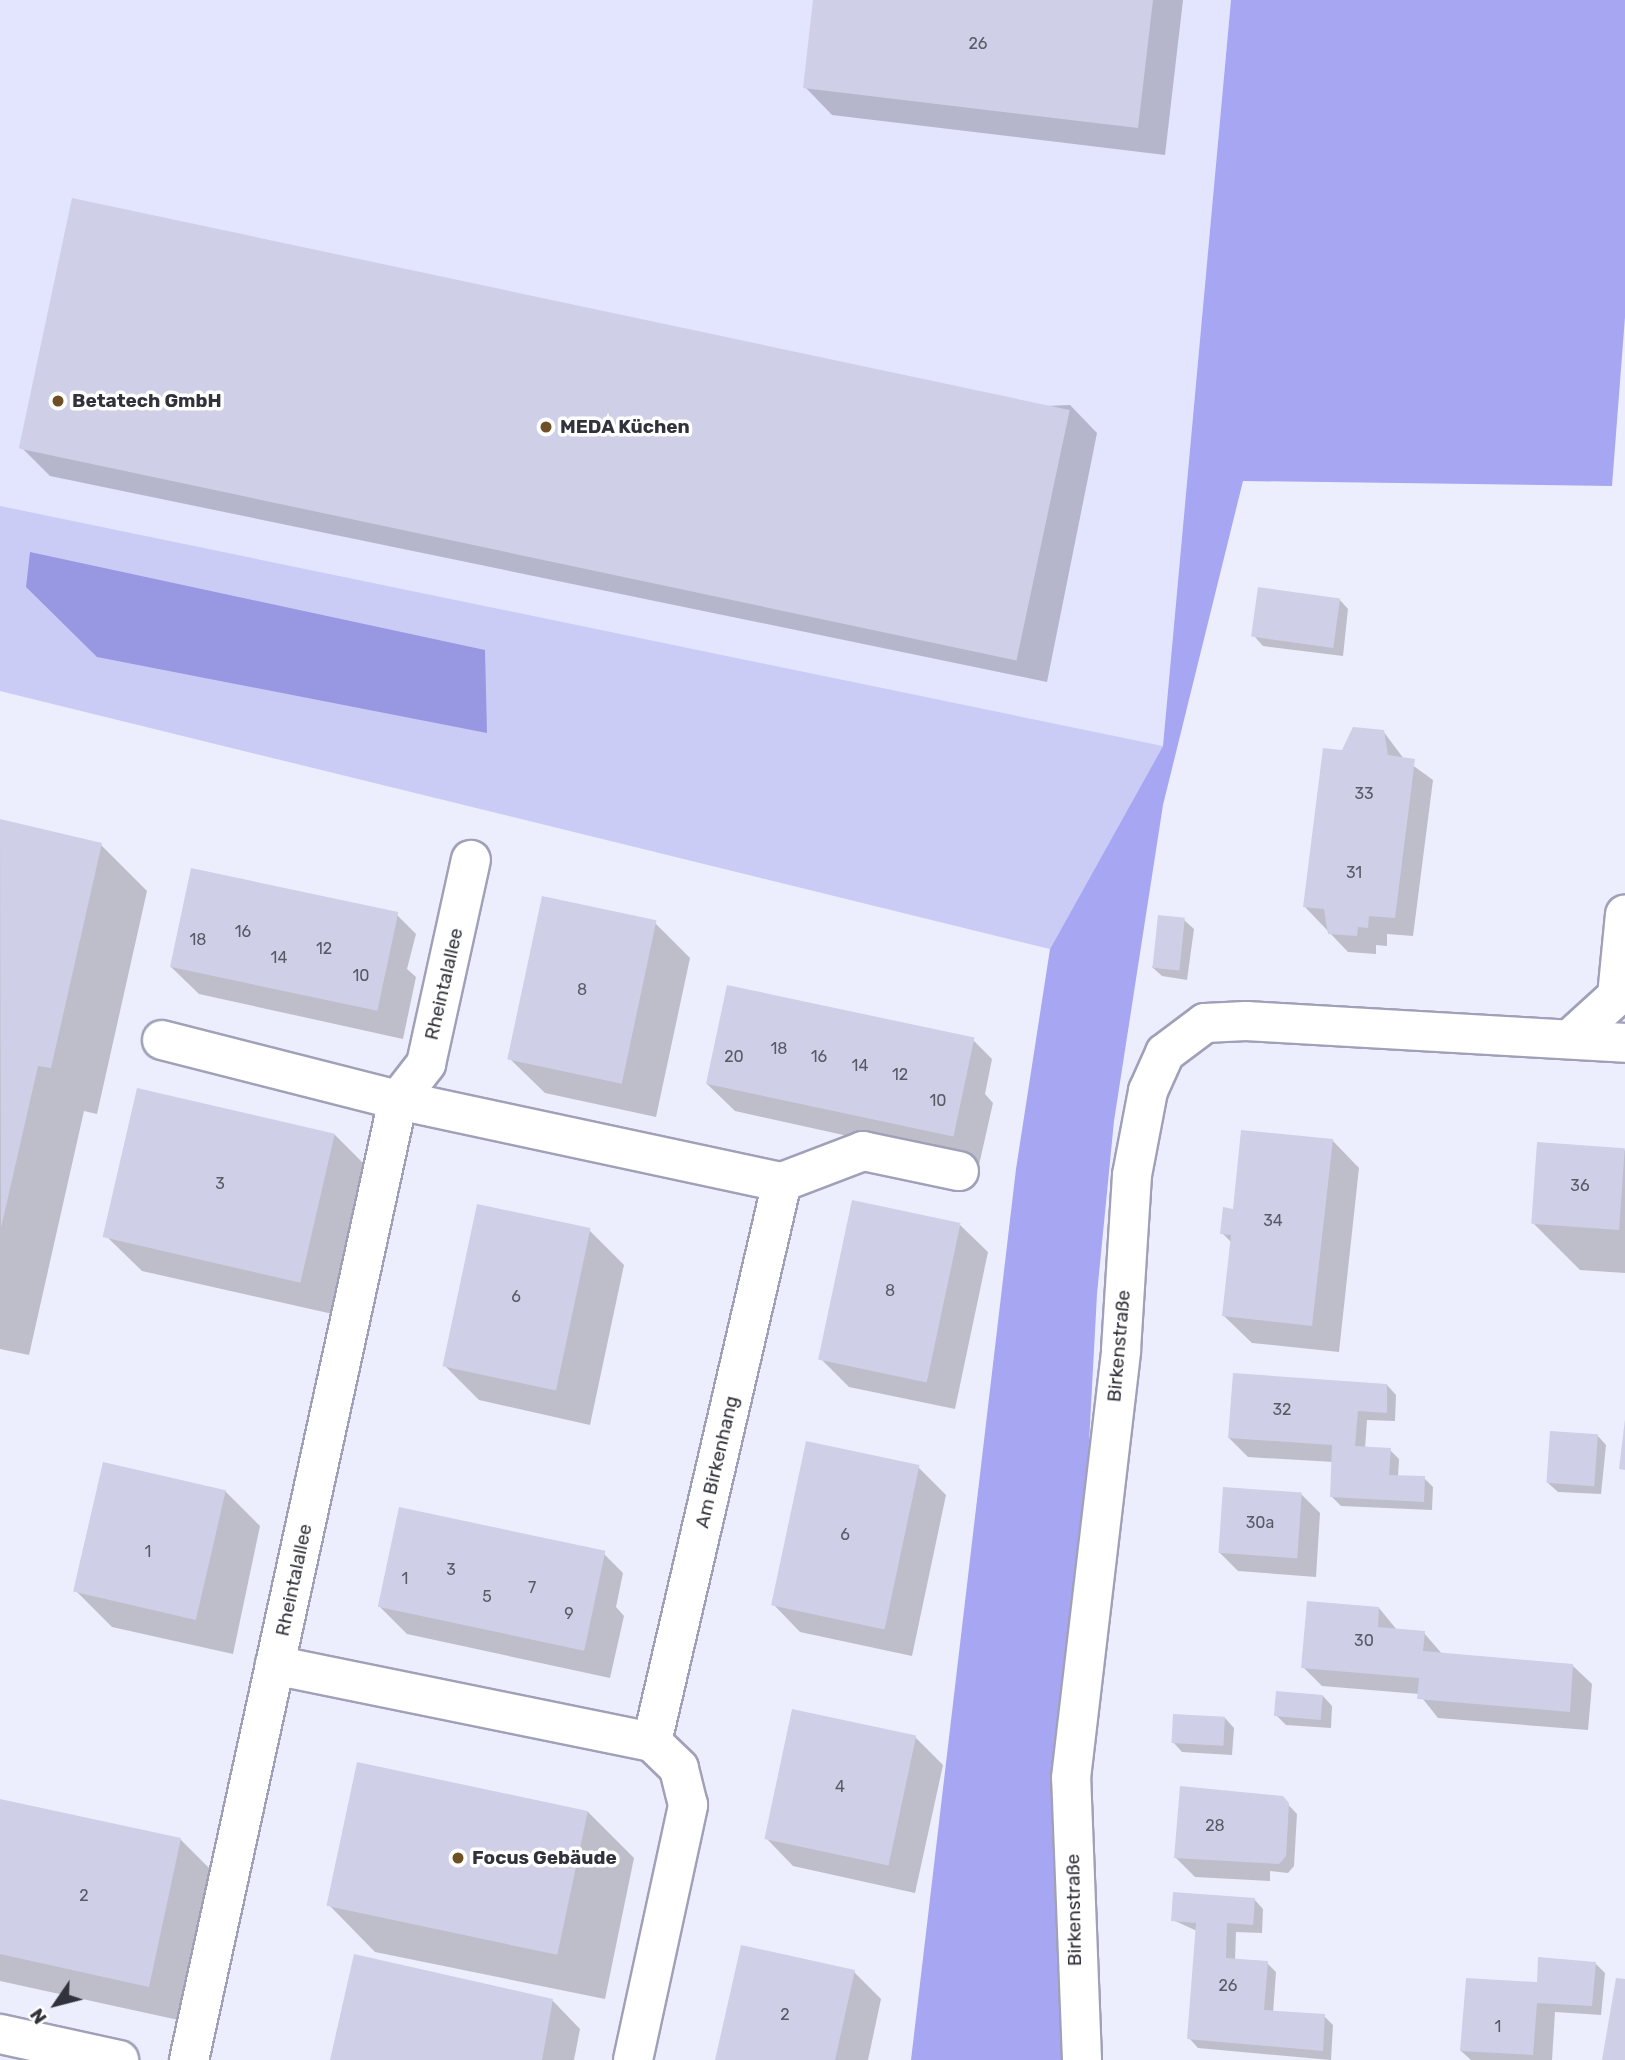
<!DOCTYPE html>
<html>
<head>
<meta charset="utf-8">
<style>
  body { margin:0 }
  #map { position:relative; width:1625px; height:2060px; overflow:hidden; background:#edeefd; font-family:Rubik,sans-serif }
  div>[style] { position:absolute }
  .built>* { inset:0; background:#e3e4fe }
  .green>* { inset:0; background:#cbccf5 }
  .forest>* { inset:0; background:#a7a6f3 }
  .water>* { inset:0; background:#9897e2 }
  .shadow>* { inset:0; background:#0003 }
  .building>* { inset:0; background:#cfd0e8; transform-origin:0 0 }
  .roads { filter:drop-shadow(2px 0 #a0a1b8) drop-shadow(-2px 0 #a0a1b8) drop-shadow(0 2px #a0a1b8) drop-shadow(0 -2px #a0a1b8) }
  .minor>* { height:38px; margin:-19px; padding:0 19px; transform-origin:19px; border-radius:19px; background:#fff }
  .dots>* { width:19px; height:19px; translate:-50% -50%; box-sizing:border-box; border:4px solid #fff; border-radius:50% }
  span { translate:-50% -50%; white-space:nowrap; text-align:center; line-height:1.15; -webkit-text-stroke:7px #fff; paint-order:stroke }
  .number-label { font-size:16px; color:#585a66 }
  .number-label span { -webkit-text-stroke-width:0 }
  .poi-label { font-size:19px; color:#31323b; font-weight:700 }
  .left { translate:0 -50%; text-align:left }
  .street-label { font-size:19px; color:#31323b }
  .north { position:absolute; left:21px; top:1969px; width:70px; height:70px; -webkit-text-stroke:5px #fff; paint-order:stroke; rotate:235deg; font-size:19px; font-weight:700; line-height:28px; text-align:center; color:#31323b }
  .north::after { content:''; display:block; margin:auto; width:24px; height:32px; background:#31323b; clip-path:polygon(50% 0,100% 100%,50% 72%,0 100%) }
</style>
</head>
<body>
<div id="map">
  <div class="built">
    <div style="clip-path:polygon(0 0,1231px 0,1163px 746px,1050px 949px,0 691px)"></div>
  </div>
  <div class="green">
    <div style="clip-path:polygon(0 506px,1163px 746px,1050px 949px,0 691px)"></div>
  </div>
  <div class="forest">
    <div style="clip-path:polygon(1231px 0,1625px 0,1625px 317px,1612px 486px,1243px 481px,1163px 805px,1114px 1121px,1097px 1294px,1071px 1778px,1080px 2060px,911px 2060px,1016px 1169px,1050px 949px,1163px 746px)"></div>
  </div>
  <div class="water">
    <div style="clip-path:polygon(30px 552px,485px 650px,487px 733px,97px 657px,26px 587px)"></div>
  </div>
  <div class="shadow">
    <div style="clip-path:polygon(815px 0,1183px 0,1165px 155px,832px 115px,805px 87px)"></div>
    <div style="clip-path:polygon(1070px 405px,1097px 433px,1047px 682px,50px 476px,23px 449px)"></div>
    <div style="clip-path:polygon(1339px 599px,1348px 609px,1343px 656px,1263px 646px,1254px 636px)"></div>
    <div style="clip-path:polygon(1383px 731px,1404px 759px,1433px 780px,1413px 936px,1387px 934px,1387px 946px,1376px 945px,1376px 954px,1348px 952px,1305px 907px,1343px 751px)"></div>
    <div style="clip-path:polygon(0 821px,101px 845px,147px 891px,97px 1114px,84px 1111px,29px 1355px,0 1349px)"></div>
    <div style="clip-path:polygon(397px 915px,416px 934px,407px 969px,416px 977px,403px 1039px,199px 994px,171px 967px)"></div>
    <div style="clip-path:polygon(1184px 920px,1194px 929px,1187px 980px,1162px 976px,1152px 967px)"></div>
    <div style="clip-path:polygon(655px 923px,690px 958px,656px 1117px,545px 1093px,509px 1058px)"></div>
    <div style="clip-path:polygon(973px 1040px,992px 1059px,985px 1094px,993px 1103px,979px 1165px,735px 1111px,707px 1084px)"></div>
    <div style="clip-path:polygon(334px 1134px,369px 1169px,337px 1315px,142px 1271px,106px 1236px)"></div>
    <div style="clip-path:polygon(1332px 1140px,1359px 1168px,1339px 1352px,1252px 1343px,1224px 1316px,1232px 1243px,1222px 1233px,1235px 1211px)"></div>
    <div style="clip-path:polygon(1625px 1150px,1625px 1273px,1580px 1270px,1533px 1223px)"></div>
    <div style="clip-path:polygon(960px 1225px,988px 1252px,955px 1409px,849px 1387px,821px 1359px)"></div>
    <div style="clip-path:polygon(589px 1230px,624px 1265px,590px 1425px,479px 1400px,444px 1365px)"></div>
    <div style="clip-path:polygon(1387px 1385px,1396px 1395px,1395px 1421px,1367px 1420px,1365px 1449px,1390px 1450px,1399px 1459px,1398px 1477px,1424px 1478px,1433px 1487px,1432px 1510px,1341px 1506px,1332px 1497px,1334px 1462px,1248px 1457px,1229px 1438px)"></div>
    <div style="clip-path:polygon(1597px 1435px,1606px 1445px,1601px 1494px,1558px 1492px,1548px 1483px)"></div>
    <div style="clip-path:polygon(918px 1467px,946px 1495px,912px 1656px,800px 1632px,773px 1604px)"></div>
    <div style="clip-path:polygon(225px 1491px,260px 1526px,233px 1654px,112px 1627px,77px 1592px)"></div>
    <div style="clip-path:polygon(1301px 1494px,1320px 1513px,1316px 1577px,1238px 1571px,1219px 1552px)"></div>
    <div style="clip-path:polygon(604px 1554px,623px 1573px,616px 1607px,624px 1616px,610px 1678px,407px 1634px,379px 1606px)"></div>
    <div style="clip-path:polygon(1379px 1608px,1397px 1630px,1424px 1633px,1443px 1655px,1573px 1666px,1592px 1684px,1588px 1730px,1438px 1718px,1419px 1694px,1322px 1686px,1303px 1667px)"></div>
    <div style="clip-path:polygon(1323px 1696px,1332px 1706px,1331px 1728px,1286px 1725px,1276px 1715px)"></div>
    <div style="clip-path:polygon(1225px 1718px,1234px 1728px,1232px 1755px,1182px 1752px,1173px 1742px)"></div>
    <div style="clip-path:polygon(915px 1737px,943px 1765px,915px 1893px,793px 1866px,766px 1838px)"></div>
    <div style="clip-path:polygon(1182px 1788px,1282px 1798px,1297px 1814px,1294px 1866px,1288px 1873px,1270px 1871px,1270px 1881px,1195px 1877px,1176px 1858px)"></div>
    <div style="clip-path:polygon(0 1800px,180px 1839px,215px 1874px,183px 2021px,0 1981px)"></div>
    <div style="clip-path:polygon(587px 1811px,634px 1858px,605px 1999px,375px 1952px,329px 1905px)"></div>
    <div style="clip-path:polygon(1254px 1899px,1263px 1909px,1262px 1933px,1236px 1932px,1235px 1961px,1267px 1963px,1276px 1972px,1273px 2013px,1324px 2016px,1333px 2025px,1331px 2060px,1198px 2048px,1189px 2038px,1197px 1931px,1173px 1920px)"></div>
    <div style="clip-path:polygon(1596px 1964px,1605px 1973px,1601px 2015px,1555px 2012px,1552px 2060px,1471px 2060px,1461px 2051px,1539px 1984px)"></div>
    <div style="clip-path:polygon(854px 1972px,881px 1999px,868px 2060px,717px 2060px)"></div>
    <div style="clip-path:polygon(553px 2001px,580px 2029px,574px 2060px,332px 2060px)"></div>
  </div>
  <div class="building">
    <div style="clip-path:polygon(813px 0,1153px 0,1138px 128px,803px 88px)"></div>
    <div style="left:72px;top:198px;width:1020px;height:256px;rotate:12deg"></div>
    <div style="left:1258px;top:587px;width:83px;height:50px;rotate:8deg"></div>
    <div style="clip-path:polygon(1353px 727px,1384px 730px,1388px 755px,1415px 759px,1395px 918px,1369px 916px,1368px 928px,1358px 927px,1357px 936px,1328px 934px,1324px 909px,1303px 907px,1323px 748px,1342px 750px)"></div>
    <div style="clip-path:polygon(0 819px,102px 843px,51px 1068px,38px 1066px,1px 1228px)"></div>
    <div style="left:191px;top:868px;width:212px;height:101px;rotate:12deg"></div>
    <div style="left:542px;top:896px;width:117px;height:167px;rotate:12deg"></div>
    <div style="left:1158px;top:915px;width:27px;height:53px;rotate:6deg"></div>
    <div style="left:727px;top:985px;width:253px;height:101px;rotate:12deg"></div>
    <div style="left:137px;top:1088px;width:203px;height:153px;rotate:13deg"></div>
    <div style="clip-path:polygon(1241px 1130px,1333px 1139px,1312px 1326px,1222px 1316px,1231px 1235px,1220px 1234px,1223px 1207px,1233px 1209px)"></div>
    <div style="left:1537px;top:1142px;width:88px;height:82px;rotate:4deg"></div>
    <div style="left:852px;top:1200px;width:111px;height:163px;rotate:12deg"></div>
    <div style="left:477px;top:1204px;width:116px;height:166px;rotate:12deg"></div>
    <div style="clip-path:polygon(1233px 1373px,1387px 1384px,1387px 1413px,1358px 1411px,1355px 1446px,1391px 1448px,1389px 1475px,1425px 1476px,1424px 1502px,1330px 1497px,1332px 1445px,1228px 1438px)"></div>
    <div style="clip-path:polygon(1625px 1419px,1625px 1470px,1619px 1469px)"></div>
    <div style="left:1550px;top:1431px;width:48px;height:52px;rotate:4deg"></div>
    <div style="left:806px;top:1441px;width:116px;height:168px;rotate:12deg"></div>
    <div style="left:103px;top:1462px;width:126px;height:133px;rotate:13deg"></div>
    <div style="left:1223px;top:1487px;width:79px;height:66px;rotate:4deg"></div>
    <div style="left:399px;top:1507px;width:211px;height:102px;rotate:12deg"></div>
    <div style="clip-path:polygon(1307px 1601px,1379px 1607px,1378px 1627px,1425px 1631px,1423px 1651px,1573px 1664px,1570px 1712px,1417px 1699px,1419px 1678px,1301px 1668px)"></div>
    <div style="left:1276px;top:1691px;width:47px;height:25px;rotate:5deg"></div>
    <div style="left:792px;top:1709px;width:127px;height:133px;rotate:12deg"></div>
    <div style="left:1173px;top:1714px;width:52px;height:29px;rotate:3deg"></div>
    <div style="left:357px;top:1762px;width:236px;height:147px;rotate:12deg"></div>
    <div style="clip-path:polygon(1180px 1786px,1283px 1796px,1289px 1803px,1286px 1856px,1279px 1864px,1174px 1858px)"></div>
    <div style="clip-path:polygon(0 1799px,181px 1838px,149px 1987px,0 1954px)"></div>
    <div style="clip-path:polygon(1173px 1892px,1255px 1898px,1253px 1925px,1227px 1923px,1226px 1958px,1268px 1961px,1264px 2010px,1325px 2014px,1323px 2051px,1187px 2039px,1196px 1923px,1171px 1921px)"></div>
    <div style="clip-path:polygon(741px 1945px,855px 1970px,835px 2060px,715px 2060px)"></div>
    <div style="clip-path:polygon(354px 1954px,553px 1999px,542px 2060px,330px 2060px)"></div>
    <div style="clip-path:polygon(1538px 1957px,1596px 1962px,1592px 2006px,1537px 2003px,1533px 2055px,1460px 2051px,1466px 1978px,1537px 1982px)"></div>
    <div style="clip-path:polygon(1616px 1978px,1625px 1979px,1625px 2060px,1602px 2060px)"></div>
  </div>
  <div class="roads">
    <div class="minor">
      <div style="left:1572px;top:1037px;width:61px;rotate:-42.3deg"></div>
      <div style="left:1617px;top:996px;width:82px;rotate:-84.4deg"></div>
      <div style="left:162px;top:1040px;width:244px;rotate:14.3deg"></div>
      <div style="left:398px;top:1100px;width:393px;rotate:12.1deg"></div>
      <div style="left:782px;top:1182px;width:575px;rotate:103.07deg"></div>
      <div style="left:652px;top:1742px;width:385px;rotate:-168.5deg"></div>
      <div style="left:782px;top:1182px;width:87px;rotate:-20.9deg"></div>
      <div style="left:863px;top:1151px;width:98px;rotate:11.8deg"></div>
      <div style="left:0;top:2034px;width:122px;rotate:12.3deg"></div>
      <div style="left:189px;top:2060px;width:982px;rotate:-77.72deg"></div>
      <div style="left:398px;top:1100px;width:46px;rotate:-52.1deg"></div>
      <div style="left:426px;top:1064px;width:209px;rotate:-77.6deg"></div>
      <div style="left:633px;top:2060px;width:261px;rotate:-77.8deg"></div>
      <div style="left:688px;top:1805px;width:38px;rotate:-104deg"></div>
      <div style="left:679px;top:1768px;width:37px;rotate:-136deg"></div>
      <div style="left:1082px;top:2060px;width:282px;rotate:-92.2deg"></div>
      <div style="left:1071px;top:1778px;width:431px;rotate:-83.3deg"></div>
      <div style="left:1121px;top:1350px;width:175px;rotate:-86.4deg"></div>
      <div style="left:1132px;top:1175px;width:86px;rotate:-79.2deg"></div>
      <div style="left:1148px;top:1091px;width:42px;rotate:-65.9deg"></div>
      <div style="left:1165px;top:1053px;width:50px;rotate:-36.9deg"></div>
      <div style="left:1205px;top:1023px;width:41px;rotate:-2.8deg"></div>
      <div style="left:1246px;top:1021px;width:380px;rotate:3.3deg"></div>
    </div>
  </div>
  <div class="dots">
    <div style="left:58px;top:401px;background:#6f5025"></div>
    <div style="left:546px;top:427px;background:#6f5025"></div>
    <div style="left:458px;top:1858px;background:#6f5025"></div>
  </div>
  <div class="number-label">
    <span style="left:978px;top:44px">26</span>
    <span style="left:1364px;top:794px">33</span>
    <span style="left:1354px;top:873px">31</span>
    <span style="left:243px;top:932px">16</span>
    <span style="left:198px;top:940px">18</span>
    <span style="left:324px;top:949px">12</span>
    <span style="left:279px;top:958px">14</span>
    <span style="left:361px;top:976px">10</span>
    <span style="left:582px;top:990px">8</span>
    <span style="left:779px;top:1049px">18</span>
    <span style="left:734px;top:1057px">20</span>
    <span style="left:819px;top:1057px">16</span>
    <span style="left:860px;top:1066px">14</span>
    <span style="left:900px;top:1075px">12</span>
    <span style="left:938px;top:1101px">10</span>
    <span style="left:220px;top:1184px">3</span>
    <span style="left:1580px;top:1186px">36</span>
    <span style="left:1273px;top:1221px">34</span>
    <span style="left:890px;top:1291px">8</span>
    <span style="left:516px;top:1297px">6</span>
    <span style="left:1282px;top:1410px">32</span>
    <span style="left:1260px;top:1523px">30a</span>
    <span style="left:845px;top:1535px">6</span>
    <span style="left:148px;top:1552px">1</span>
    <span style="left:451px;top:1570px">3</span>
    <span style="left:405px;top:1579px">1</span>
    <span style="left:532px;top:1588px">7</span>
    <span style="left:487px;top:1597px">5</span>
    <span style="left:569px;top:1614px">9</span>
    <span style="left:1364px;top:1641px">30</span>
    <span style="left:840px;top:1787px">4</span>
    <span style="left:1215px;top:1826px">28</span>
    <span style="left:84px;top:1896px">2</span>
    <span style="left:1228px;top:1986px">26</span>
    <span style="left:785px;top:2015px">2</span>
    <span style="left:1498px;top:2027px">1</span>
  </div>
  <div class="poi-label">
    <span class="left" style="left:72px;top:401px">Betatech GmbH</span>
    <span class="left" style="left:560px;top:427px">MEDA Küchen</span>
    <span class="left" style="left:472px;top:1858px">Focus Gebäude</span>
  </div>
  <div class="street-label">
    <span style="left:444px;top:984px;rotate:-77deg">Rheintalallee</span>
    <span style="left:1119px;top:1346px;rotate:-85deg">Birkenstraße</span>
    <span style="left:717px;top:1462px;rotate:-77deg">Am Birkenhang</span>
    <span style="left:294px;top:1580px;rotate:-78deg">Rheintalallee</span>
    <span style="left:1074px;top:1910px;rotate:-91deg">Birkenstraße</span>
  </div>
  <div class="north">N</div>
</div>
</body>
</html>
